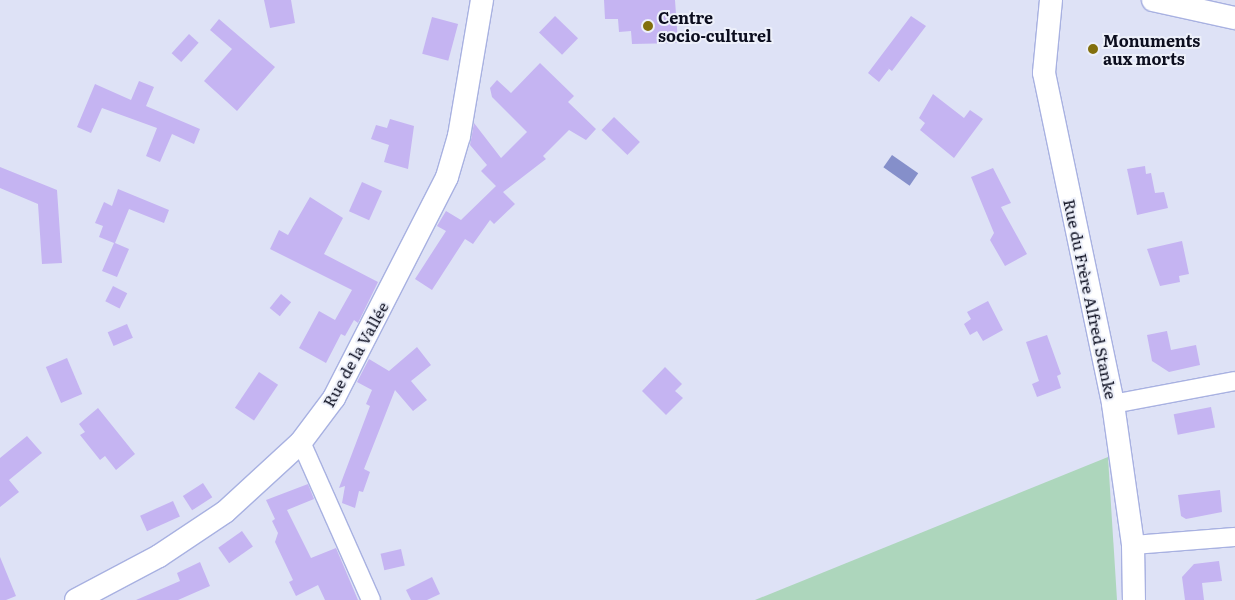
<!DOCTYPE html>
<html>
<head>
<meta charset="utf-8">
<style>
  body { margin:0 }
  #map { position:relative; width:1235px; height:600px; overflow:hidden; background:#dee2f6; font-family:Literata,serif }
  div>[style] { position:absolute }
  .green>* { inset:0; background:#add6bc }
  .water>* { inset:0; background:#858fca; transform-origin:0 0 }
  .building>* { inset:0; background:#c5b4f2; transform-origin:0 0 }
  .roads { filter:drop-shadow(1px 0 #a8b1e1) drop-shadow(-1px 0 #a8b1e1) drop-shadow(0 1px #a8b1e1) drop-shadow(0 -1px #a8b1e1) }
  .minor>* { height:18px; margin:-9px; padding:0 9px; transform-origin:9px; border-radius:9px; background:#fff }
  .tertiary>* { height:22px; margin:-11px; padding:0 11px; transform-origin:11px; border-radius:11px; background:#fff }
  .dots>* { width:14px; height:14px; translate:-50% -50%; box-sizing:border-box; border:2px solid #edf0fa; border-radius:50% }
  span { translate:-50% -50%; white-space:nowrap; text-align:center; line-height:1.15; -webkit-text-stroke:4px #edf0fa; paint-order:stroke }
  .poi-label { font-size:16px; color:#0c0e1f; font-weight:700 }
  .left { translate:0 -50%; text-align:left }
  .street-label { font-size:16px; color:#0c0e1f }
</style>
</head>
<body>
<div id="map">
  <div class="green">
    <div style="clip-path:polygon(1108px 457px,1117px 600px,755px 600px)"></div>
  </div>
  <div class="water">
    <div style="left:892px;top:155px;width:32px;height:15px;rotate:35deg"></div>
  </div>
  <div class="building">
    <div style="clip-path:polygon(264px 0,291px 0,295px 23px,270px 28px)"></div>
    <div style="clip-path:polygon(604px 0,675px 0,678px 43px,632px 44px,631px 31px,619px 32px,618px 19px,605px 19px)"></div>
    <div style="left:555px;top:16px;width:32px;height:23px;rotate:44deg"></div>
    <div style="clip-path:polygon(911px 16px,926px 26px,892px 71px,885px 66px,889px 69px,879px 82px,868px 73px)"></div>
    <div style="left:432px;top:17px;width:27px;height:38px;rotate:15deg"></div>
    <div style="clip-path:polygon(219px 19px,275px 67px,237px 111px,204px 81px,232px 49px,210px 30px)"></div>
    <div style="left:189px;top:34px;width:13px;height:26px;rotate:42deg"></div>
    <div style="clip-path:polygon(540px 63px,574px 96px,568px 102px,596px 129px,586px 140px,569px 130px,543px 156px,546px 159px,503px 192px,515px 204px,494px 224px,490px 220px,473px 244px,465px 239px,432px 290px,415px 279px,446px 231px,437px 226px,446px 211px,461px 220px,496px 186px,481px 171px,487px 165px,470px 145px,474px 123px,501px 158px,527px 132px,492px 97px,490px 88px,497px 80px,511px 93px)"></div>
    <div style="clip-path:polygon(139px 81px,154px 87px,146px 106px,200px 129px,194px 144px,172px 134px,160px 162px,146px 156px,157px 128px,102px 108px,91px 133px,77px 127px,95px 84px,131px 100px)"></div>
    <div style="clip-path:polygon(933px 94px,964px 118px,970px 110px,983px 119px,954px 158px,920px 130px,925px 123px,919px 118px)"></div>
    <div style="left:614px;top:117px;width:36px;height:18px;rotate:44deg"></div>
    <div style="clip-path:polygon(390px 119px,414px 126px,408px 169px,384px 162px,389px 145px,371px 139px,376px 125px,387px 128px)"></div>
    <div style="clip-path:polygon(1145px 166px,1146px 174px,1151px 173px,1155px 193px,1164px 192px,1168px 208px,1137px 215px,1127px 169px)"></div>
    <div style="clip-path:polygon(0 167px,57px 190px,62px 263px,42px 264px,38px 204px,0 188px)"></div>
    <div style="clip-path:polygon(993px 168px,1011px 203px,1001px 207px,1027px 254px,1005px 266px,990px 240px,994px 233px,971px 177px)"></div>
    <div style="left:362px;top:182px;width:22px;height:32px;rotate:24deg"></div>
    <div style="clip-path:polygon(118px 189px,169px 210px,164px 223px,129px 209px,115px 243px,129px 249px,117px 277px,102px 271px,114px 243px,99px 237px,103px 226px,95px 223px,104px 202px,112px 206px)"></div>
    <div style="clip-path:polygon(310px 197px,343px 218px,324px 254px,378px 282px,358px 323px,354px 320px,345px 336px,341px 334px,326px 363px,299px 348px,319px 311px,335px 320px,352px 290px,270px 249px,279px 230px,288px 235px)"></div>
    <div style="clip-path:polygon(1182px 241px,1189px 274px,1179px 276px,1180px 282px,1160px 286px,1147px 249px)"></div>
    <div style="left:113px;top:286px;width:16px;height:17px;rotate:27deg"></div>
    <div style="left:281px;top:294px;width:13px;height:18px;rotate:39deg"></div>
    <div style="clip-path:polygon(988px 301px,1003px 330px,983px 341px,977px 331px,970px 335px,964px 324px,971px 319px,967px 312px)"></div>
    <div style="left:127px;top:324px;width:15px;height:21px;rotate:67deg"></div>
    <div style="clip-path:polygon(1167px 331px,1171px 350px,1196px 345px,1200px 365px,1169px 372px,1152px 361px,1147px 335px)"></div>
    <div style="clip-path:polygon(1047px 335px,1061px 374px,1057px 376px,1061px 388px,1037px 397px,1032px 384px,1039px 381px,1026px 342px)"></div>
    <div style="clip-path:polygon(417px 347px,431px 365px,411px 381px,427px 400px,413px 411px,395px 390px,364px 469px,370px 472px,363px 492px,359px 491px,355px 508px,342px 503px,345px 486px,339px 488px,370px 406px,366px 404px,372px 390px,357px 382px,369px 359px,389px 371px)"></div>
    <div style="left:67px;top:358px;width:39px;height:23px;rotate:67deg"></div>
    <div style="clip-path:polygon(665px 367px,682px 384px,675px 391px,683px 398px,666px 415px,642px 391px)"></div>
    <div style="left:259px;top:372px;width:23px;height:43px;rotate:34deg"></div>
    <div style="left:1211px;top:407px;width:21px;height:38px;rotate:79deg"></div>
    <div style="clip-path:polygon(98px 408px,135px 454px,116px 470px,105px 456px,100px 460px,80px 435px,85px 432px,79px 424px)"></div>
    <div style="clip-path:polygon(27px 436px,42px 453px,9px 480px,19px 492px,0 507px,0 458px)"></div>
    <div style="left:203px;top:483px;width:17px;height:24px;rotate:57deg"></div>
    <div style="clip-path:polygon(308px 484px,314px 499px,287px 510px,311px 558px,336px 548px,358px 600px,325px 600px,318px 585px,296px 596px,289px 582px,293px 580px,275px 542px,278px 533px,272px 521px,275px 519px,266px 500px)"></div>
    <div style="clip-path:polygon(1220px 490px,1222px 512px,1186px 519px,1181px 516px,1178px 495px)"></div>
    <div style="left:173px;top:501px;width:17px;height:36px;rotate:66deg"></div>
    <div style="left:242px;top:531px;width:19px;height:29px;rotate:55deg"></div>
    <div style="left:401px;top:549px;width:17px;height:21px;rotate:77deg"></div>
    <div style="clip-path:polygon(0 557px,16px 596px,6px 600px,0 600px)"></div>
    <div style="clip-path:polygon(1219px 561px,1222px 581px,1202px 583px,1204px 600px,1185px 600px,1182px 577px,1194px 564px)"></div>
    <div style="clip-path:polygon(200px 562px,210px 586px,178px 600px,136px 600px,180px 581px,177px 573px)"></div>
    <div style="clip-path:polygon(432px 577px,440px 594px,427px 600px,411px 600px,406px 590px)"></div>
  </div>
  <div class="roads">
    <div class="minor">
      <div style="left:1113px;top:404px;width:124px;rotate:-10.7deg"></div>
      <div style="left:301px;top:442px;width:173px;rotate:66.1deg"></div>
      <div style="left:1133px;top:545px;width:102px;rotate:-4.5deg"></div>
    </div>
    <div class="tertiary">
      <div style="left:1051px;top:0;width:73px;rotate:95.5deg"></div>
      <div style="left:1044px;top:73px;width:338px;rotate:78.2deg"></div>
      <div style="left:1113px;top:404px;width:142px;rotate:81.9deg"></div>
      <div style="left:1133px;top:545px;width:55px;rotate:89deg"></div>
      <div style="left:1153px;top:0;width:84px;rotate:12.4deg"></div>
      <div style="left:76px;top:600px;width:94px;rotate:-27.9deg"></div>
      <div style="left:159px;top:556px;width:79px;rotate:-33.7deg"></div>
      <div style="left:225px;top:512px;width:103px;rotate:-42.6deg"></div>
      <div style="left:301px;top:442px;width:55px;rotate:-53.1deg"></div>
      <div style="left:334px;top:398px;width:248px;rotate:-62.9deg"></div>
      <div style="left:447px;top:177px;width:43px;rotate:-73.7deg"></div>
      <div style="left:459px;top:136px;width:138px;rotate:-80.4deg"></div>
    </div>
  </div>
  <div class="dots">
    <div style="left:648px;top:26px;background:#826f0d"></div>
    <div style="left:1093px;top:49px;background:#826f0d"></div>
  </div>
  <div class="poi-label">
    <span class="left" style="left:658px;top:26px">Centre<br>socio-culturel</span>
    <span class="left" style="left:1103px;top:49px">Monuments<br>aux morts</span>
  </div>
  <div class="street-label">
    <span style="left:1091px;top:299px;rotate:78deg">Rue du Frère Alfred Stanke</span>
    <span style="left:355px;top:354px;rotate:-61deg">Rue de la Vallée</span>
  </div>
</div>
</body>
</html>
